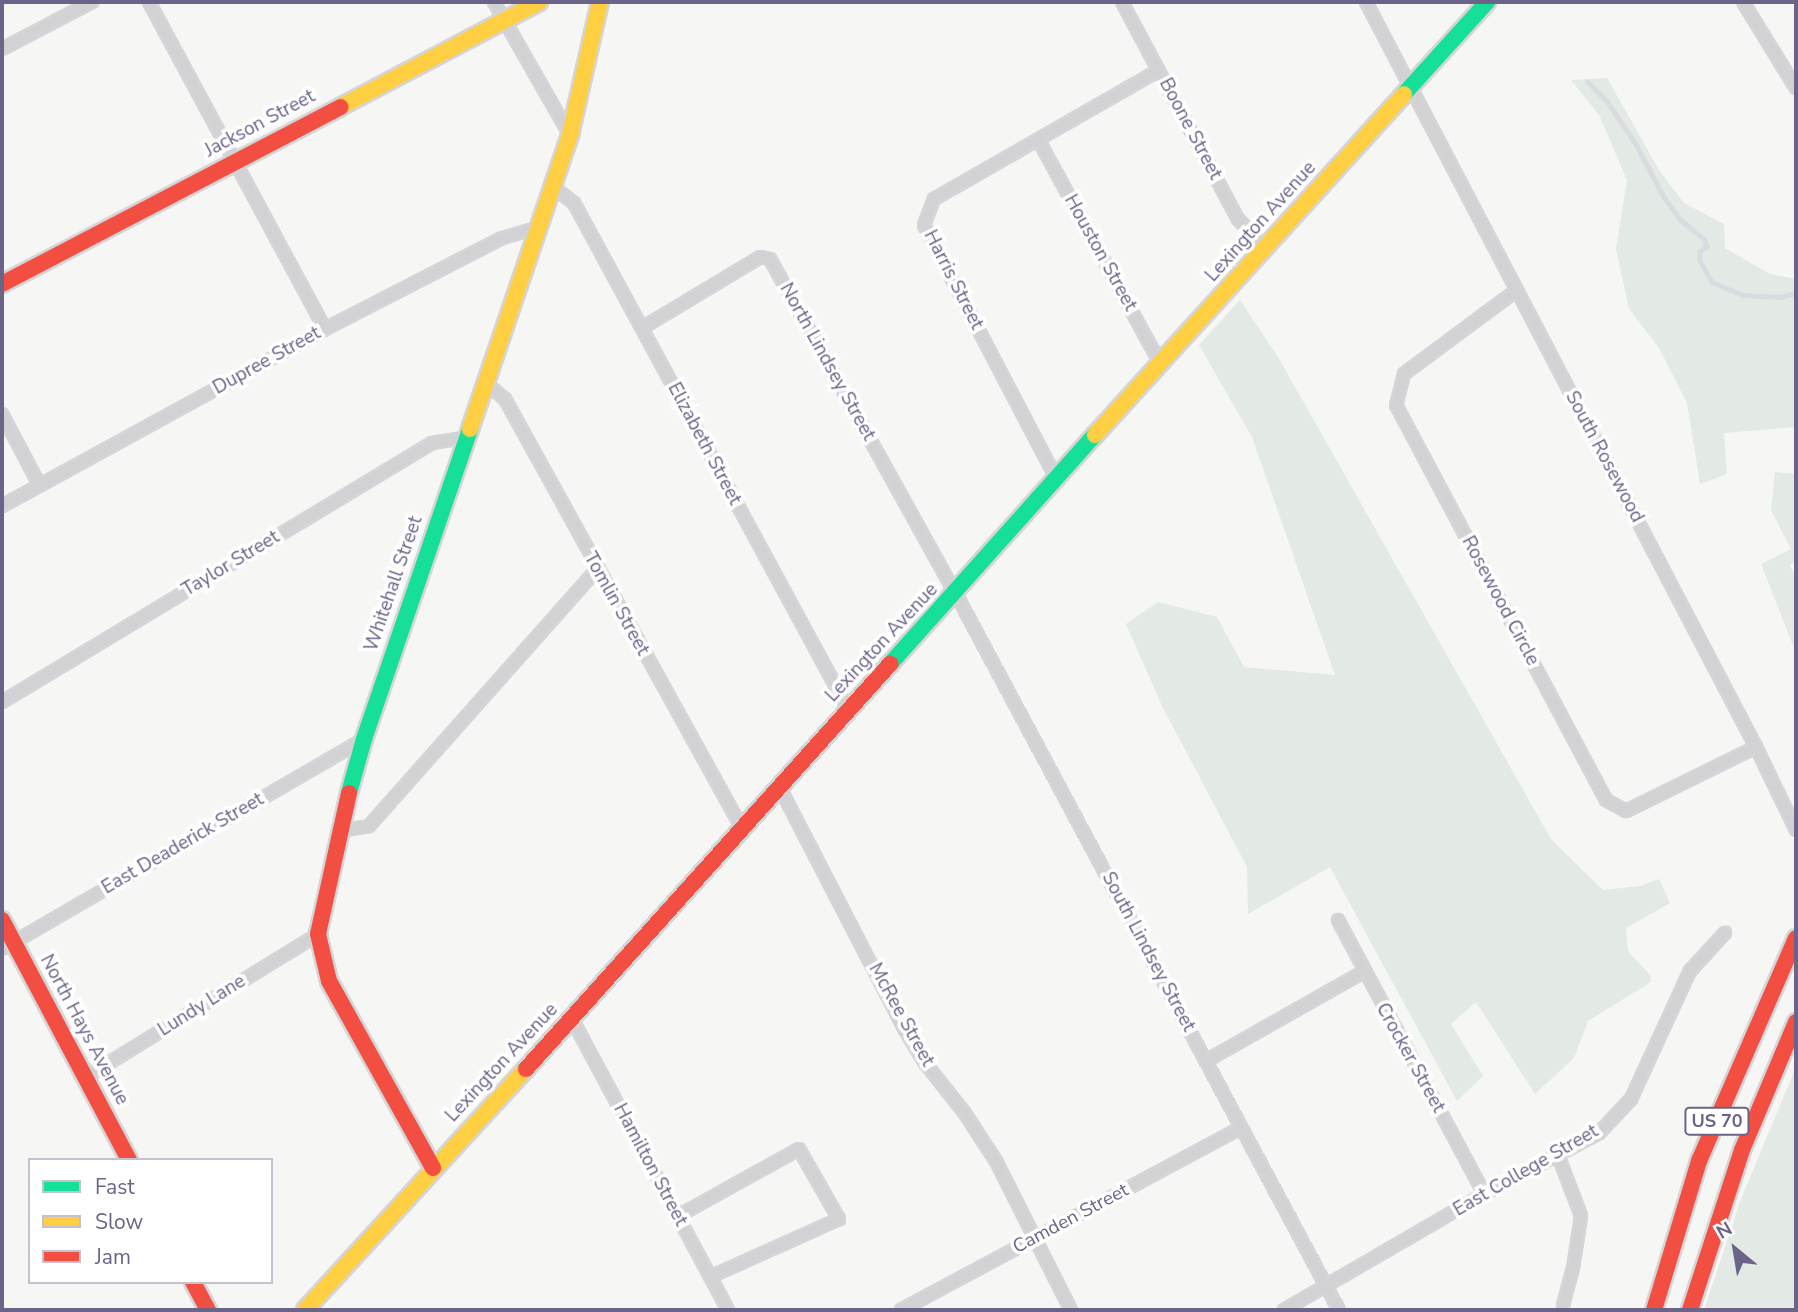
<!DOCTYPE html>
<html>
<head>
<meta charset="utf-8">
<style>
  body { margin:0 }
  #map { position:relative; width:1798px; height:1312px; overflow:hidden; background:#f6f7f5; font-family:"Nunito Sans",sans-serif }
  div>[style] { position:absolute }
  .green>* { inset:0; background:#e3e9e4 }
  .stream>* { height:4.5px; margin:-2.25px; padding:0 2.25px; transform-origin:2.25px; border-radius:2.25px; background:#dadae1 }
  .roads { filter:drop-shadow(2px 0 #d5d4d7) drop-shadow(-2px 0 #d5d4d7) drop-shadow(0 2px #d5d4d7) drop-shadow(0 -2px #d5d4d7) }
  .street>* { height:10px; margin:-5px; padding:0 5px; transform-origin:5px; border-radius:5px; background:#d2d2d4 }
  .fast>* { height:16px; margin:-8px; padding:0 8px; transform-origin:8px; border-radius:8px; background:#16e098 }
  .slow>* { height:16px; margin:-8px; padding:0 8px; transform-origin:8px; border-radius:8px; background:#ffcf43 }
  .jam>* { height:16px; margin:-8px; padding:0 8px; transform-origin:8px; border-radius:8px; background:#f24e42 }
  span { translate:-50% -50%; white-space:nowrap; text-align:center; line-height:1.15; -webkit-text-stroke:7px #fff; paint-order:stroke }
  .shield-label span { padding:2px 5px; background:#fff; border:2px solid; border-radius:5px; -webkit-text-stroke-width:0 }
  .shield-label { font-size:18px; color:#6b6388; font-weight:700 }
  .street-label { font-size:19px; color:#6b6388 }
  .frame { position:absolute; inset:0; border:4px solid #6b6388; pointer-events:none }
  .legend { position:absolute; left:28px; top:1158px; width:245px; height:126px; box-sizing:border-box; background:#fff; border:2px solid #c4c1cf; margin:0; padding:9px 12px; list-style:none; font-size:21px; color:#6b6388 }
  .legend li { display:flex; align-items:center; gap:14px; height:35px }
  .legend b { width:35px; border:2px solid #c4c1cf }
  .north { position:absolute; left:1700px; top:1214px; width:70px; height:70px; -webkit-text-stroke:5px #fff; paint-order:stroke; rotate:330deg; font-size:19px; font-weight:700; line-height:28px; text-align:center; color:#6b6388 }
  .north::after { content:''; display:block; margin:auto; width:24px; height:32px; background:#6b6388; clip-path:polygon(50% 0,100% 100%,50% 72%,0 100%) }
</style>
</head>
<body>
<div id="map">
  <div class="green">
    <div style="clip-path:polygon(1607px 78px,1659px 170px,1684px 203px,1724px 224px,1725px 248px,1770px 274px,1796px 279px,1796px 427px,1724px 433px,1727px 474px,1700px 484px,1687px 403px,1659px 348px,1629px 309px,1616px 249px,1627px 180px,1599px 115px,1571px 80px)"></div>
    <div style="clip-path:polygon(1240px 300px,1278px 357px,1551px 839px,1603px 890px,1640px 886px,1659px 879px,1670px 903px,1626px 928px,1628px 951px,1650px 975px,1651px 982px,1588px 1021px,1574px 1058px,1535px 1094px,1476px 1002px,1451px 1024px,1483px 1076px,1457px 1101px,1330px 867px,1248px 914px,1247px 867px,1162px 706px,1126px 624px,1158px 602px,1217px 617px,1244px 667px,1335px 675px,1252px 437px,1199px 345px)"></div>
    <div style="clip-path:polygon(1775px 472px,1796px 474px,1796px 561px,1790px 565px,1796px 577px,1796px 653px,1761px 564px,1791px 549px,1771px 510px)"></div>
    <div style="clip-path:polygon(1796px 1067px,1796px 1310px,1704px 1310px,1741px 1199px)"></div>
  </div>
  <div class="stream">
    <div style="left:1588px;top:82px;width:27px;rotate:45deg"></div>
    <div style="left:1607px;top:101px;width:52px;rotate:56deg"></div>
    <div style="left:1636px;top:144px;width:60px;rotate:62.2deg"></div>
    <div style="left:1664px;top:197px;width:29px;rotate:54deg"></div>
    <div style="left:1681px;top:220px;width:31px;rotate:40deg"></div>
    <div style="left:1705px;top:240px;width:7px;rotate:74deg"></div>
    <div style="left:1707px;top:247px;width:8px;rotate:150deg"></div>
    <div style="left:1700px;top:251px;width:10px;rotate:90deg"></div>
    <div style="left:1700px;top:261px;width:24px;rotate:60deg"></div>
    <div style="left:1712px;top:282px;width:33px;rotate:23deg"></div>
    <div style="left:1742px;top:295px;width:38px;rotate:3deg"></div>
    <div style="left:1780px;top:297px;width:16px;rotate:-14deg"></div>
  </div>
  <div class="roads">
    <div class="street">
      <div style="left:149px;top:2px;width:371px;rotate:61.7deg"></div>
      <div style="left:494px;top:2px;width:153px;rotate:60.3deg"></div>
      <div style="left:1122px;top:2px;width:246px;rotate:61.9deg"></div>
      <div style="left:1238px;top:219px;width:41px;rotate:47deg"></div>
      <div style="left:1366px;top:2px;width:841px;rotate:62.37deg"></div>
      <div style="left:1756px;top:747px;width:92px;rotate:64.3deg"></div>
      <div style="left:1743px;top:2px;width:101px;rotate:58.4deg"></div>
      <div style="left:2px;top:49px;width:102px;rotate:-27.6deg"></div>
      <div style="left:1039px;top:141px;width:255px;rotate:61.4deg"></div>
      <div style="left:552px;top:186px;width:28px;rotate:38deg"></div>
      <div style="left:574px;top:203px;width:575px;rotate:61.56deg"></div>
      <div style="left:1517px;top:290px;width:141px;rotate:143.4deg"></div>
      <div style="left:1404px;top:374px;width:32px;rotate:104deg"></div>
      <div style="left:1396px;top:405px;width:447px;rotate:62deg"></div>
      <div style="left:1606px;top:800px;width:23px;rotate:29deg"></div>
      <div style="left:1626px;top:811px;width:145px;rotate:-26.2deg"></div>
      <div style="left:642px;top:328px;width:138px;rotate:-31deg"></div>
      <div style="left:760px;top:257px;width:10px;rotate:11deg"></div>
      <div style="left:770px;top:259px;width:383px;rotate:61deg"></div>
      <div style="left:956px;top:594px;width:812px;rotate:61.86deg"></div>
      <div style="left:487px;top:384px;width:23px;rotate:40deg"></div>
      <div style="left:505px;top:399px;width:490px;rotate:61.1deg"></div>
      <div style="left:2px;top:414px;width:81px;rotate:62.2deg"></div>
      <div style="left:1056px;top:478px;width:285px;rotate:-117.6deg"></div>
      <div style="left:924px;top:225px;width:28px;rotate:-69deg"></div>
      <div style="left:934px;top:199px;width:259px;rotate:-29.8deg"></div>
      <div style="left:2px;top:506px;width:368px;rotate:-28.7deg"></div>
      <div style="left:325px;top:329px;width:199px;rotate:-27.2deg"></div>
      <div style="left:502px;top:238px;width:36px;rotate:-16deg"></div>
      <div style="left:2px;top:702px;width:502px;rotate:-31.06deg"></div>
      <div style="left:432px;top:443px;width:33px;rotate:-9deg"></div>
      <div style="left:780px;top:788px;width:272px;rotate:62.7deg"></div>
      <div style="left:905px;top:1030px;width:39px;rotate:59deg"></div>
      <div style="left:925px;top:1063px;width:63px;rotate:51.5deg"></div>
      <div style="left:964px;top:1112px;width:59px;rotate:56.9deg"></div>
      <div style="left:996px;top:1161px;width:167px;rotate:63.3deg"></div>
      <div style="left:339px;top:831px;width:30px;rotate:-9deg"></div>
      <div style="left:369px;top:826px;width:344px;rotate:-48.4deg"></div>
      <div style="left:1338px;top:920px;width:310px;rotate:61.9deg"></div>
      <div style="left:2px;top:949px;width:419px;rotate:-30.1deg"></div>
      <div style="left:572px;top:1019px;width:330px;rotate:61.8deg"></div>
      <div style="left:1206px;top:1061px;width:180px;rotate:-29.5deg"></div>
      <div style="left:86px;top:1077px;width:273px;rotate:-31.6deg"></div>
      <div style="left:1558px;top:1155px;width:65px;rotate:69.3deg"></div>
      <div style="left:1581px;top:1216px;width:53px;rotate:98.7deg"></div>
      <div style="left:1573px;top:1268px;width:39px;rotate:105deg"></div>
      <div style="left:678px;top:1216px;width:138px;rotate:-29deg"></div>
      <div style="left:799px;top:1149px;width:81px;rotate:60.3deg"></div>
      <div style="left:839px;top:1219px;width:141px;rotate:155.8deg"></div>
      <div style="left:901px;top:1310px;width:386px;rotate:-28.2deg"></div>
      <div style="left:1284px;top:1310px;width:231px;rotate:-30.1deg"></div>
      <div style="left:1484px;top:1194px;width:130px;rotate:-27.9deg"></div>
      <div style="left:1599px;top:1133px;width:47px;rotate:-46.7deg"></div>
      <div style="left:1631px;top:1099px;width:141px;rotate:-65.3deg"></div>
      <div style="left:1690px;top:971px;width:52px;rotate:-47.4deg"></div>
    </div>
    <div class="fast">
      <div style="left:1404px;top:94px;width:124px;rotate:-47.9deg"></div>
      <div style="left:890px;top:664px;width:307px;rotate:-48.2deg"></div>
      <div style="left:349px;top:793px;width:56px;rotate:-74.5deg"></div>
      <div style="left:364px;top:739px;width:328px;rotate:-71.1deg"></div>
    </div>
    <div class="slow">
      <div style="left:340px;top:107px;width:225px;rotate:-27.8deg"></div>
      <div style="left:470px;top:429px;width:311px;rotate:-71.2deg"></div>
      <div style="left:570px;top:135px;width:136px;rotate:-77.3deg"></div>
      <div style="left:1095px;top:435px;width:460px;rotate:-47.8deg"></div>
      <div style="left:305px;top:1310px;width:327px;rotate:-47.5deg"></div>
    </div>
    <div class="jam">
      <div style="left:2px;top:284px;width:382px;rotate:-27.6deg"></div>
      <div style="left:349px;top:793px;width:144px;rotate:102.4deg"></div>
      <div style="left:318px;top:934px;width:48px;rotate:76.8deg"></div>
      <div style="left:329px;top:981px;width:214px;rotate:60.9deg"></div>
      <div style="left:2px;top:920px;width:272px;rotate:62.1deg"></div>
      <div style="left:526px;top:1069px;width:545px;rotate:-48.05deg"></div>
      <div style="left:193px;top:1282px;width:32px;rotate:62deg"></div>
      <div style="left:1654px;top:1310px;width:156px;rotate:-73.2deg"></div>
      <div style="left:1699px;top:1161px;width:243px;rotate:-66.5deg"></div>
      <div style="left:1690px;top:1310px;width:168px;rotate:-72deg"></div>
      <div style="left:1742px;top:1150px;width:139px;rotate:-67.1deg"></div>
    </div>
  </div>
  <div class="shield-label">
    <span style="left:1717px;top:1121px">US 70</span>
  </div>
  <div class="street-label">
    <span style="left:260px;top:124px;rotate:-28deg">Jackson Street</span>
    <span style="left:1190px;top:129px;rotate:62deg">Boone Street</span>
    <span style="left:1261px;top:222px;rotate:-48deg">Lexington Avenue</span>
    <span style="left:1100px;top:253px;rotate:61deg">Houston Street</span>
    <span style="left:953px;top:280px;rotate:63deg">Harris Street</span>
    <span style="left:267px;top:361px;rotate:-29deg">Dupree Street</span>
    <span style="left:827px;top:362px;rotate:61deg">North Lindsey Street</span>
    <span style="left:704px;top:444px;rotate:62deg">Elizabeth Street</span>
    <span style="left:1604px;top:457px;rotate:62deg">South Rosewood</span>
    <span style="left:231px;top:564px;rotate:-31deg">Taylor Street</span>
    <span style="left:394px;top:584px;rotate:-71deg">Whitehall Street</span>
    <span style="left:1500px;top:601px;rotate:62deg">Rosewood Circle</span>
    <span style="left:616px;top:604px;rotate:61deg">Tomlin Street</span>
    <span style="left:882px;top:643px;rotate:-47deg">Lexington Avenue</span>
    <span style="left:183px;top:844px;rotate:-30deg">East Deaderick Street</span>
    <span style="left:1148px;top:952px;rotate:62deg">South Lindsey Street</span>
    <span style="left:202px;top:1006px;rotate:-32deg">Lundy Lane</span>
    <span style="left:901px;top:1015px;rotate:61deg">McRee Street</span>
    <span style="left:84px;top:1030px;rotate:62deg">North Hays Avenue</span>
    <span style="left:1410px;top:1058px;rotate:61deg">Crocker Street</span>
    <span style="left:502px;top:1063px;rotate:-47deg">Lexington Avenue</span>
    <span style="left:650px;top:1165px;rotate:62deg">Hamilton Street</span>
    <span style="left:1526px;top:1171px;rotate:-30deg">East College Street</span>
    <span style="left:1071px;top:1219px;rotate:-28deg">Camden Street</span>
  </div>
  <div class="frame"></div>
  <ul class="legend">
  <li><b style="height:9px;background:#16e098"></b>Fast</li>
  <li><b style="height:9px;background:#ffcf43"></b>Slow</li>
  <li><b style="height:9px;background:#f24e42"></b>Jam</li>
  </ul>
  <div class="north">N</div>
</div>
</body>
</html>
